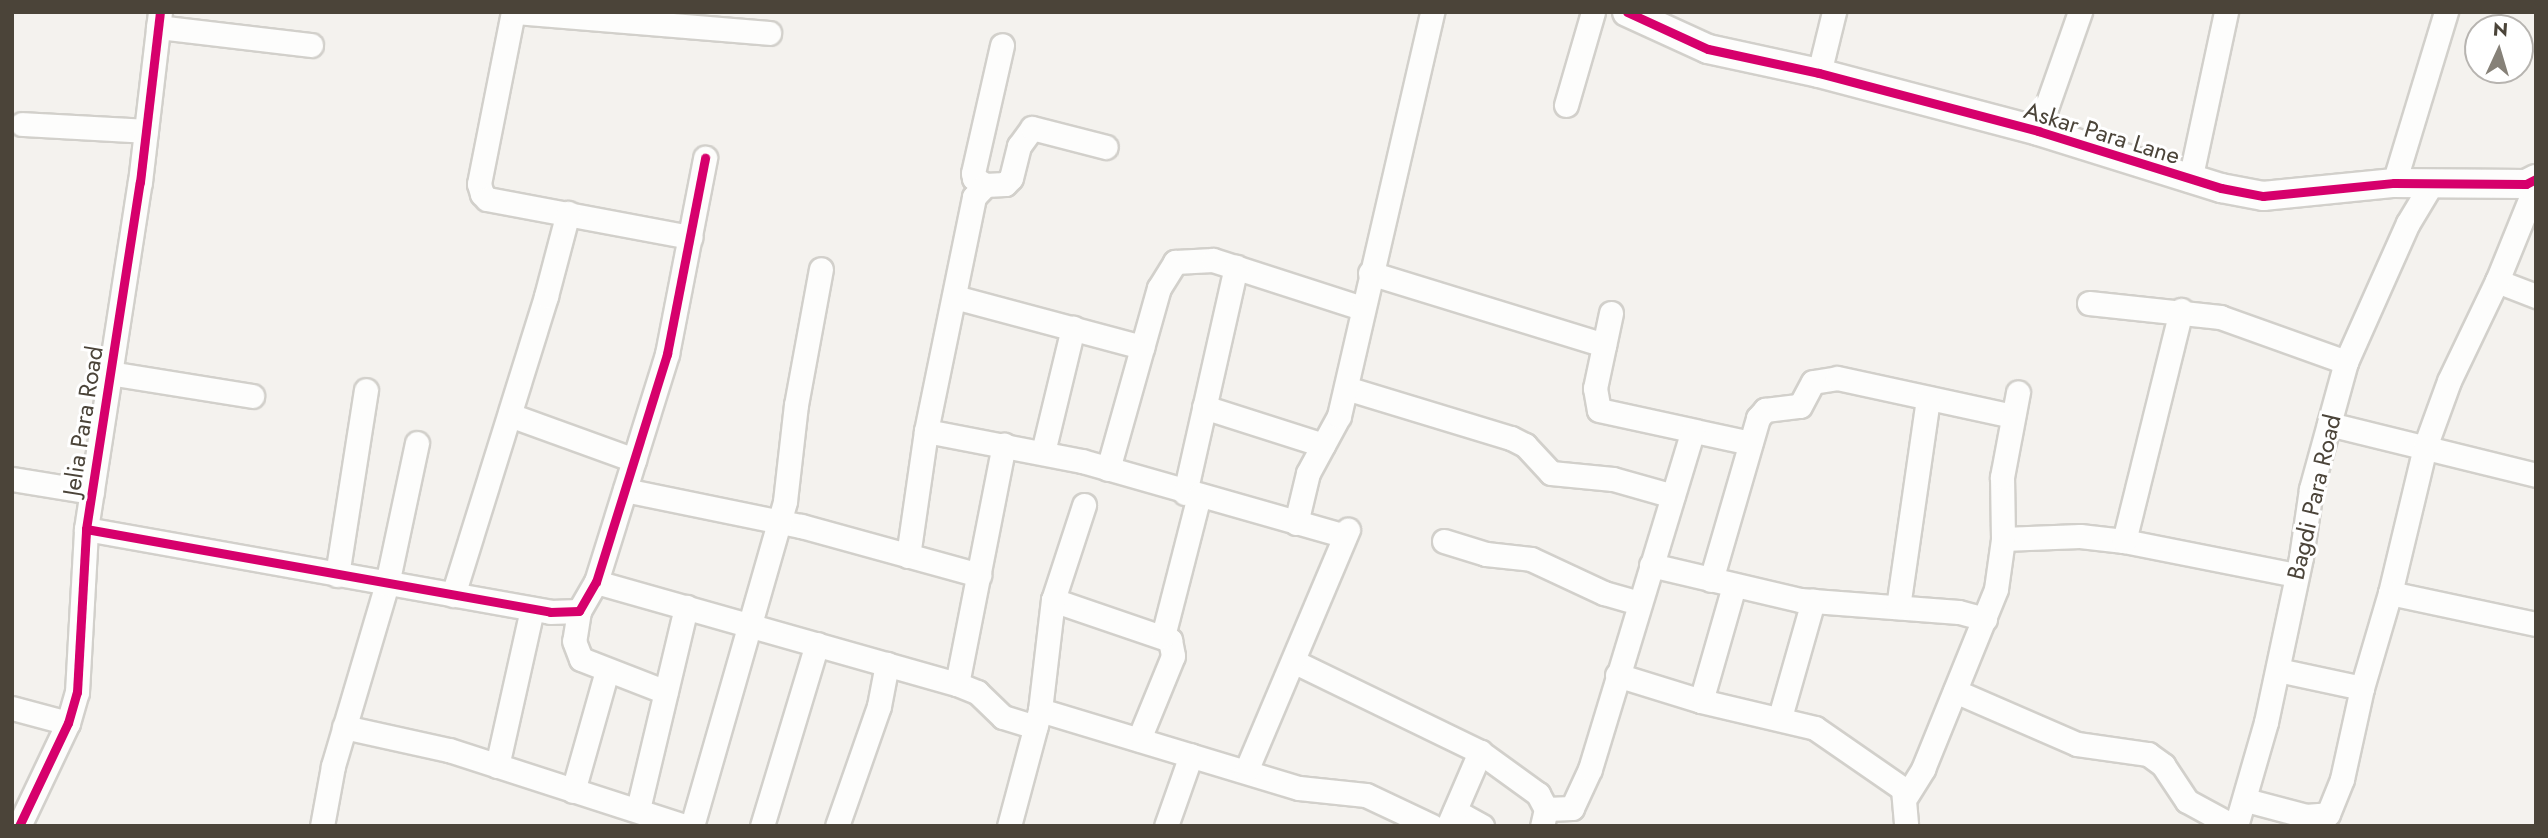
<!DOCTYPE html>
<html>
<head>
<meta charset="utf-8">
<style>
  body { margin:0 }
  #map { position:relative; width:2548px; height:838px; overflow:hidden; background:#f4f2ee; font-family:Jost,sans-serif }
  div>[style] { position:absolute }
  .roads { filter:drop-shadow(2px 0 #d2d0cb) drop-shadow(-2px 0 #d2d0cb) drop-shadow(0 2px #d2d0cb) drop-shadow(0 -2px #d2d0cb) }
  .minor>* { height:23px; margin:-11.5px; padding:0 11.5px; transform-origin:11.5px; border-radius:11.5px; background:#fdfdfc }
  .tertiary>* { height:28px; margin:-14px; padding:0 14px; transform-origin:14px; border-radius:14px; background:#fdfdfc }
  .cycleway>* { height:9px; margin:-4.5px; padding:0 4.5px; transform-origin:4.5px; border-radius:4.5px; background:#d6006c }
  span { translate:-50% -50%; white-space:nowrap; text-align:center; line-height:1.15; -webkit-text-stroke:6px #fff; paint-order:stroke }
  .street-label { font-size:24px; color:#4b4439 }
  .frame { position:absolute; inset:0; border:14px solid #4b4439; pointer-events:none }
  .north { position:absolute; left:2464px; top:14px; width:70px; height:70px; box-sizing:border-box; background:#fff; border:2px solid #b7b4b0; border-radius:50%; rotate:4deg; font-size:19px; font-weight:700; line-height:28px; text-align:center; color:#4b4439 }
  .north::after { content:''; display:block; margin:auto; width:24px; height:32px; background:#868178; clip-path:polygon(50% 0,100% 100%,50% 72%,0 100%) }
</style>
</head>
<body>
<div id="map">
  <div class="roads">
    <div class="minor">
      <div style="left:513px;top:12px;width:175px;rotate:101.2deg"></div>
      <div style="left:479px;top:184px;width:10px;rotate:73deg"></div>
      <div style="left:482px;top:194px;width:7px;rotate:45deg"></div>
      <div style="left:487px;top:199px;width:207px;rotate:10.6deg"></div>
      <div style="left:515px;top:12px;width:255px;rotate:4.7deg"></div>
      <div style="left:158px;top:27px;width:154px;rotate:6.7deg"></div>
      <div style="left:1819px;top:73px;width:63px;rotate:-76.2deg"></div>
      <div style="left:1566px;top:105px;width:97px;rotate:-73.8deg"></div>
      <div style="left:22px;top:124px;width:124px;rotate:3.2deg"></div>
      <div style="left:2038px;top:131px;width:126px;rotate:-70.6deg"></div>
      <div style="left:2190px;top:180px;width:172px;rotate:-77.9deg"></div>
      <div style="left:2394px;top:183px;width:179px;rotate:-73.1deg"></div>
      <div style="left:985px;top:185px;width:13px;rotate:-148deg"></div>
      <div style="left:974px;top:178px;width:5px;rotate:-101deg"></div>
      <div style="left:973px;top:173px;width:131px;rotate:-77.2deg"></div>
      <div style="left:1370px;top:273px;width:245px;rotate:17.1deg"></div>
      <div style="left:2497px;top:281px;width:42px;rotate:21deg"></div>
      <div style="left:955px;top:297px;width:194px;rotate:15deg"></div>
      <div style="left:2089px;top:303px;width:132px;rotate:6.1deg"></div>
      <div style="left:2220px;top:317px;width:134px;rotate:19.7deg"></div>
      <div style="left:1611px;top:313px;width:77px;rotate:102deg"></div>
      <div style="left:1595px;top:388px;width:22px;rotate:80deg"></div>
      <div style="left:1599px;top:410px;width:155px;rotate:12.3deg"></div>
      <div style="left:109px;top:373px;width:145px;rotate:9.1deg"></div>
      <div style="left:1346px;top:388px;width:172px;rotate:16.9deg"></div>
      <div style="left:1511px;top:438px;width:16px;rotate:27deg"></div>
      <div style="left:1525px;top:445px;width:38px;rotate:47deg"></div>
      <div style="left:1551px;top:473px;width:62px;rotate:5.5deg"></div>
      <div style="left:1613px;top:479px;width:62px;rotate:15.8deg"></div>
      <div style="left:1204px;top:407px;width:125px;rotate:17.7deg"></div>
      <div style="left:510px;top:415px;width:132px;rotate:19.9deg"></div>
      <div style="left:2329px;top:424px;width:213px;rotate:13.8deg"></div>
      <div style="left:926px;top:431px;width:159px;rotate:10.9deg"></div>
      <div style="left:1082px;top:461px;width:273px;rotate:15.9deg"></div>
      <div style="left:1043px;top:452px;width:128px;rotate:-76.4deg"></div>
      <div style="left:1108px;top:469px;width:188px;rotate:-74.3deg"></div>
      <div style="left:1159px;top:288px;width:31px;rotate:-58deg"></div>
      <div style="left:1175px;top:262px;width:38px;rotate:-3deg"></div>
      <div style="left:1213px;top:260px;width:157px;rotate:17.9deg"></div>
      <div style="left:12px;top:479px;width:81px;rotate:9.2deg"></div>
      <div style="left:625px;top:490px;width:180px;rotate:11.6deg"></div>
      <div style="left:801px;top:526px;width:185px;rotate:15.4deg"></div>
      <div style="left:1185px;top:493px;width:232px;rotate:-77.3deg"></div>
      <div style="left:1296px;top:523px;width:51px;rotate:-76.5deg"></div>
      <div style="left:1308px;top:473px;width:65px;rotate:-61.5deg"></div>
      <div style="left:1339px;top:416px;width:415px;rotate:-77deg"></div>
      <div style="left:86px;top:529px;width:471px;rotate:10.1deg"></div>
      <div style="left:550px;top:612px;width:29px;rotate:-2deg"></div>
      <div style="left:579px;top:611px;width:34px;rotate:-60deg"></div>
      <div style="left:596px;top:582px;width:239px;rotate:-72.7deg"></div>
      <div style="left:667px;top:354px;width:200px;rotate:-79deg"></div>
      <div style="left:2003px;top:539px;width:77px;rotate:-2.2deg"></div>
      <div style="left:2080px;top:536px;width:44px;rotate:6.5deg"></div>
      <div style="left:2124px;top:541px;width:175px;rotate:11.2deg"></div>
      <div style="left:1444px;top:541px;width:44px;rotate:17.2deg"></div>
      <div style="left:1486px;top:554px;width:45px;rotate:6.3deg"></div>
      <div style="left:1531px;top:559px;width:81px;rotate:25deg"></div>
      <div style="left:1604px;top:593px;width:36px;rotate:16deg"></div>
      <div style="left:2124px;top:541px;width:238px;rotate:-76.1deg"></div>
      <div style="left:908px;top:556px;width:126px;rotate:-81.8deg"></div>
      <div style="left:926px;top:431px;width:239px;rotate:-78.4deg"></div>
      <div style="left:974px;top:197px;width:16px;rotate:-47deg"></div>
      <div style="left:985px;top:185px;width:20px;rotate:-3deg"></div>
      <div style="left:1005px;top:184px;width:8px;rotate:-45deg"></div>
      <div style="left:1011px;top:178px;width:33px;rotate:-76deg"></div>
      <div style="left:1019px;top:146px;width:22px;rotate:-54deg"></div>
      <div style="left:1032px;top:128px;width:76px;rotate:14.4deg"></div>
      <div style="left:1651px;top:565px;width:153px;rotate:13.2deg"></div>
      <div style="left:1800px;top:600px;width:159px;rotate:4.3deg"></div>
      <div style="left:1959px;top:612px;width:27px;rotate:15deg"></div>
      <div style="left:337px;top:575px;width:187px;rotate:-81.1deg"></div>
      <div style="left:1711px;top:580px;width:169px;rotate:-73.8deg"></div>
      <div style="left:1758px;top:418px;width:11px;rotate:-49deg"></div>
      <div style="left:1765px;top:410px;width:35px;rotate:-7deg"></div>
      <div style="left:1800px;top:406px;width:27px;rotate:-62deg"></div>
      <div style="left:1813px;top:382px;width:24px;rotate:-9deg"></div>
      <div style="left:1837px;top:378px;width:180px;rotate:12.2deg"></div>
      <div style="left:596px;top:582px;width:375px;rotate:15.8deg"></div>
      <div style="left:957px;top:684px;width:22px;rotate:22deg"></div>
      <div style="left:977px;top:692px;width:36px;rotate:44deg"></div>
      <div style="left:1003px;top:717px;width:34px;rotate:17deg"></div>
      <div style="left:2390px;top:593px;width:150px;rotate:-76.5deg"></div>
      <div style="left:2425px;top:447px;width:70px;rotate:-70deg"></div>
      <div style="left:2449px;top:381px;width:111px;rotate:-64.4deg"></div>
      <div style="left:2497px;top:281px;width:104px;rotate:-67.9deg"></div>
      <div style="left:453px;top:595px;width:313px;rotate:-72.7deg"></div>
      <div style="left:546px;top:296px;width:86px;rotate:-75.2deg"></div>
      <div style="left:1053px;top:600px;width:124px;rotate:18.9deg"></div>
      <div style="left:1170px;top:640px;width:16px;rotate:79deg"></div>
      <div style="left:1173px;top:656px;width:90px;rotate:112.3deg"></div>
      <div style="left:1898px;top:607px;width:211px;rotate:-81.8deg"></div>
      <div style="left:579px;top:611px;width:30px;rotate:99deg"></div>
      <div style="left:574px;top:641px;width:19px;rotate:69deg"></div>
      <div style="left:581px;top:659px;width:91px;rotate:21.2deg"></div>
      <div style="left:1163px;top:636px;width:145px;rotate:-75.6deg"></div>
      <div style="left:1295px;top:662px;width:206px;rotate:25.9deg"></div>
      <div style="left:1480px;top:752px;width:72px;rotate:35.9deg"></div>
      <div style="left:1538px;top:794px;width:17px;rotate:62deg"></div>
      <div style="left:1546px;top:809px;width:17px;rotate:103deg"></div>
      <div style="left:2278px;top:670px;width:86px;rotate:12.1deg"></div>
      <div style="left:2362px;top:688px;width:99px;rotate:-73.6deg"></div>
      <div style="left:2390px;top:593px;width:149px;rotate:12deg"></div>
      <div style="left:1617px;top:675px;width:88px;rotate:17.2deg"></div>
      <div style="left:1701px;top:701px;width:117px;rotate:13.3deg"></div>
      <div style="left:1815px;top:728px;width:107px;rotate:34.7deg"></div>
      <div style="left:1903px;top:789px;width:37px;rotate:85deg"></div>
      <div style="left:957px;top:684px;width:244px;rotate:-78.9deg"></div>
      <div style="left:1955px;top:691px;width:133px;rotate:23.5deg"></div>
      <div style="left:2077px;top:744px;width:72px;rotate:8deg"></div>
      <div style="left:2148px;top:754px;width:19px;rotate:36deg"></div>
      <div style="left:2163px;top:765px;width:43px;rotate:56.3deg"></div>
      <div style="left:2187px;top:801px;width:52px;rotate:28.5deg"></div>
      <div style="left:1701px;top:701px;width:120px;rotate:-74deg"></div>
      <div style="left:12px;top:708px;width:58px;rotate:15deg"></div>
      <div style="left:1040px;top:710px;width:270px;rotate:16.8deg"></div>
      <div style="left:1299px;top:788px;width:67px;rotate:6deg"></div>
      <div style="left:1366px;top:795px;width:73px;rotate:25.2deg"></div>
      <div style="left:1780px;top:717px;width:121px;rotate:-74.1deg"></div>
      <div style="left:344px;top:727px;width:107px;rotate:12.4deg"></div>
      <div style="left:449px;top:750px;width:248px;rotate:17.9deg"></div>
      <div style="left:497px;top:766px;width:161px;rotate:-77.4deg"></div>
      <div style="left:1246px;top:771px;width:262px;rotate:-67.1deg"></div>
      <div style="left:573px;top:791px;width:125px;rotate:-74.2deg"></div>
      <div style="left:1907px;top:795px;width:31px;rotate:-58deg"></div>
      <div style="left:1923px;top:769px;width:194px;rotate:-67.9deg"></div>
      <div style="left:1996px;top:589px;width:50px;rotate:-82deg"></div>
      <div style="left:2003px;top:539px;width:62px;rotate:-90.9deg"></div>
      <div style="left:2002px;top:477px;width:86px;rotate:-79.3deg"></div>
      <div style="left:2246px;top:800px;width:62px;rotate:14.9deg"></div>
      <div style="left:2306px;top:816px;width:22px;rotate:-5deg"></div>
      <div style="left:2328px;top:814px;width:38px;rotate:-68deg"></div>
      <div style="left:2342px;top:779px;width:93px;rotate:-77.6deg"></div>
      <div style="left:638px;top:809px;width:208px;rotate:-76.6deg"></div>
      <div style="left:1546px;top:809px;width:26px;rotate:-2deg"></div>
      <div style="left:1572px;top:808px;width:43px;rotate:-65.2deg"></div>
      <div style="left:1590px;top:769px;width:353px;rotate:-73.1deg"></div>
      <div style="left:1455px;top:811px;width:31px;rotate:29deg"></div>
      <div style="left:19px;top:826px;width:114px;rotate:-64.6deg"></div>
      <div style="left:68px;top:723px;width:32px;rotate:-74deg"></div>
      <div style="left:77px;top:692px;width:163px;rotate:-86.8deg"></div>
      <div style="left:86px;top:529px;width:351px;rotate:-81.2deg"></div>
      <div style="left:140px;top:182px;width:171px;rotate:-83.3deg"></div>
      <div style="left:322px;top:826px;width:61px;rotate:-79.6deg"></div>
      <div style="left:333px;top:766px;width:190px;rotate:-73.5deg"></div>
      <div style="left:387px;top:584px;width:144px;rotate:-78deg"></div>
      <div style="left:692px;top:826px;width:338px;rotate:-74deg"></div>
      <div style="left:785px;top:501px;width:97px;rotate:-83.5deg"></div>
      <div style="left:796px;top:405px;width:138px;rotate:-79.6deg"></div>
      <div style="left:762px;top:826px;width:190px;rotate:-73.2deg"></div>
      <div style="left:837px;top:826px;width:127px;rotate:-70.7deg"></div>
      <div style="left:879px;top:706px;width:43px;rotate:-79.2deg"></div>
      <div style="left:1009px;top:826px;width:120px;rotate:-75deg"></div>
      <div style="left:1040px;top:710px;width:111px;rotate:-83.3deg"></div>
      <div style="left:1053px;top:600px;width:100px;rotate:-71.9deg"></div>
      <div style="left:1166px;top:826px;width:75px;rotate:-70.6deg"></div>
      <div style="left:1448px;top:826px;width:81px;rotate:-66.6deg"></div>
      <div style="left:2236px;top:826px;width:108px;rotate:-73.9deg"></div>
      <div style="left:2266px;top:722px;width:169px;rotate:-78deg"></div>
      <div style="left:2301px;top:557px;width:69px;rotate:-81.6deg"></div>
      <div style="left:2311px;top:489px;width:132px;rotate:-74.6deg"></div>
      <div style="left:2346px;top:362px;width:152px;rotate:-66deg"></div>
      <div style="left:2408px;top:223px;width:47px;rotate:-59deg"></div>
    </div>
    <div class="tertiary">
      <div style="left:1627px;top:12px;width:89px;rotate:24.6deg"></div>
      <div style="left:1708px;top:49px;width:114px;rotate:12.2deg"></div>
      <div style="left:1819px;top:73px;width:227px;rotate:14.8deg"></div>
      <div style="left:2038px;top:131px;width:192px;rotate:17.3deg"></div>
      <div style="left:2221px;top:188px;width:43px;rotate:10.8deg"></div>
      <div style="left:2263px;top:196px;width:132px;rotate:-5.7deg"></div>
      <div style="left:2394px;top:183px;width:132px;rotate:0.4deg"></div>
      <div style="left:2526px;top:184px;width:11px;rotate:-27deg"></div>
    </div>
  </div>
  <div class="cycleway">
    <div style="left:1627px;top:12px;width:89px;rotate:24.6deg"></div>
    <div style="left:1708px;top:49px;width:114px;rotate:12.2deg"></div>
    <div style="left:1819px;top:73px;width:227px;rotate:14.8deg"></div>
    <div style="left:2038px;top:131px;width:192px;rotate:17.3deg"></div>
    <div style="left:2221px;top:188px;width:43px;rotate:10.8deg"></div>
    <div style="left:2263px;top:196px;width:132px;rotate:-5.7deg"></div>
    <div style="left:2394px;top:183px;width:132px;rotate:0.4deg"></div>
    <div style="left:2526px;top:184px;width:11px;rotate:-27deg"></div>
    <div style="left:86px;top:529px;width:471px;rotate:10.1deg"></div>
    <div style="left:550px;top:612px;width:29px;rotate:-2deg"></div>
    <div style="left:579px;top:611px;width:34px;rotate:-60deg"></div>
    <div style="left:596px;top:582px;width:239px;rotate:-72.7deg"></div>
    <div style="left:667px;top:354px;width:200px;rotate:-79deg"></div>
    <div style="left:19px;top:826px;width:114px;rotate:-64.6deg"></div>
    <div style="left:68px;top:723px;width:32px;rotate:-74deg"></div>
    <div style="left:77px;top:692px;width:163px;rotate:-86.8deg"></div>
    <div style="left:86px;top:529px;width:351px;rotate:-81.2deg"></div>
    <div style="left:140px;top:182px;width:171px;rotate:-83.3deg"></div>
  </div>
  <div class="street-label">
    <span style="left:2102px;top:133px;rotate:17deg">Askar Para Lane</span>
    <span style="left:83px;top:421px;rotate:-81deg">Jelia Para Road</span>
    <span style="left:2314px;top:497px;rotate:-77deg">Bagdi Para Road</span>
  </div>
  <div class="frame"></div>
  <div class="north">N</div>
</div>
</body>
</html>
